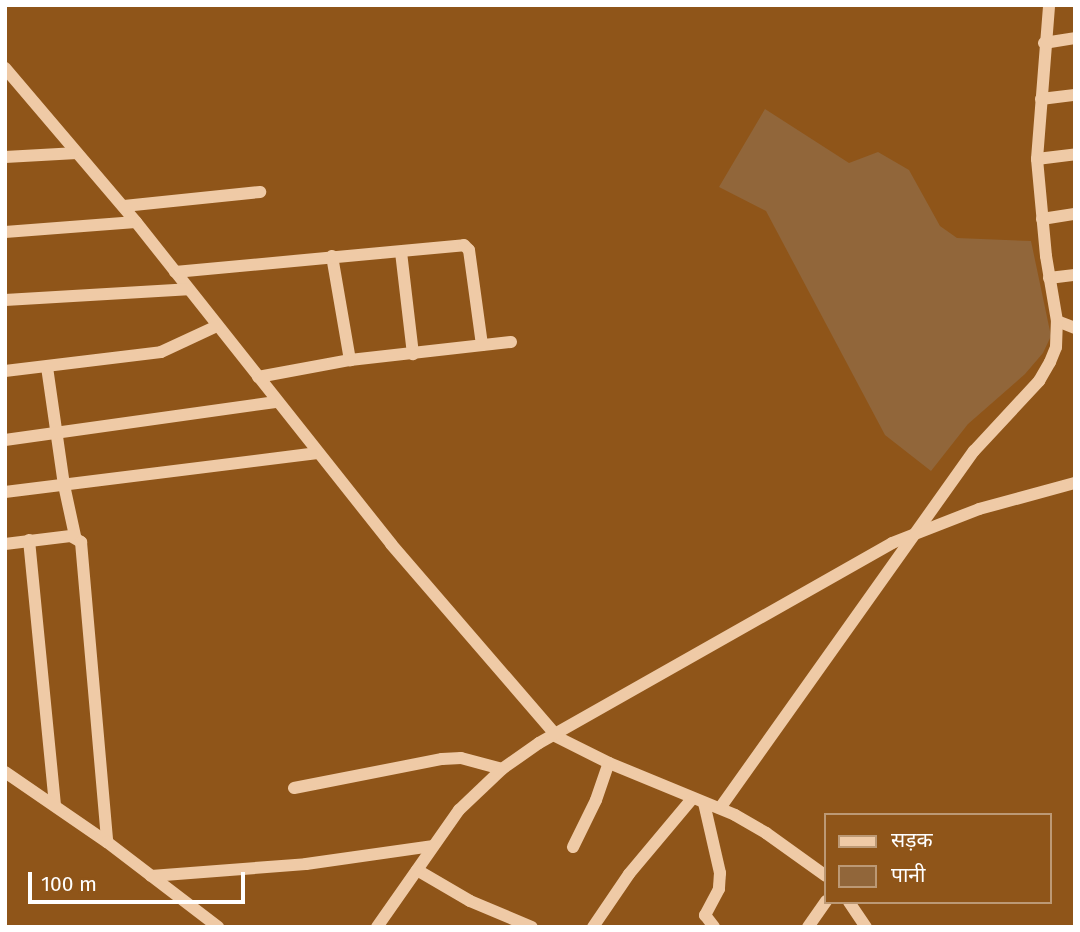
<!DOCTYPE html>
<html>
<head>
<meta charset="utf-8">
<style>
  body { margin:0 }
  #map { position:relative; width:1080px; height:932px; overflow:hidden; background:#8f5519; font-family:"Fira Sans","Noto Sans Devanagari",sans-serif }
  div>[style] { position:absolute }
  .water>* { inset:0; background:#91663a }
  .minor>* { height:12px; margin:-6px; padding:0 6px; transform-origin:6px; border-radius:6px; background:#efcaa6 }
  span { translate:-50% -50%; white-space:nowrap; text-align:center; line-height:1.15; -webkit-text-stroke:5px #8f5519; paint-order:stroke }
  .frame { position:absolute; inset:0; border:7px solid #fff; pointer-events:none }
  .legend { position:absolute; left:824px; top:813px; width:228px; height:91px; box-sizing:border-box; background:#8f5519; border:2px solid #bc9975; margin:0; padding:9px 12px; list-style:none; font-size:21px; color:#fff }
  .legend li { display:flex; align-items:center; gap:14px; height:35px }
  .legend b { width:35px; border:2px solid #bc9975 }
  .scale { position:absolute; left:28px; top:872px; width:217px; height:32px; box-sizing:border-box; border:4px solid #fff; border-top:0; padding-left:9px; font-size:21px; line-height:24px; white-space:nowrap; color:#fff; -webkit-text-stroke:5px #8f5519; paint-order:stroke }
</style>
</head>
<body>
<div id="map">
  <div class="water">
    <div style="clip-path:polygon(765px 109px,849px 163px,878px 152px,909px 170px,940px 226px,957px 238px,1031px 241px,1051px 336px,1043px 353px,1025px 374px,968px 424px,931px 471px,885px 435px,766px 211px,719px 187px)"></div>
  </div>
  <div class="minor">
    <div style="left:1044px;top:43px;width:31px;rotate:-9deg"></div>
    <div style="left:5px;top:68px;width:202px;rotate:49.6deg"></div>
    <div style="left:136px;top:222px;width:411px;rotate:51.6deg"></div>
    <div style="left:391px;top:544px;width:251px;rotate:49.2deg"></div>
    <div style="left:1041px;top:99px;width:34px;rotate:-7deg"></div>
    <div style="left:5px;top:157px;width:72px;rotate:-3.2deg"></div>
    <div style="left:1037px;top:159px;width:38px;rotate:-7deg"></div>
    <div style="left:124px;top:206px;width:137px;rotate:-5.9deg"></div>
    <div style="left:1042px;top:219px;width:33px;rotate:-9deg"></div>
    <div style="left:5px;top:232px;width:131px;rotate:-4.4deg"></div>
    <div style="left:401px;top:252px;width:103px;rotate:83.3deg"></div>
    <div style="left:332px;top:256px;width:106px;rotate:80.2deg"></div>
    <div style="left:175px;top:272px;width:290px;rotate:-5.3deg"></div>
    <div style="left:464px;top:245px;width:7px;rotate:45deg"></div>
    <div style="left:469px;top:250px;width:96px;rotate:82.2deg"></div>
    <div style="left:1049px;top:278px;width:26px;rotate:-7deg"></div>
    <div style="left:5px;top:300px;width:183px;rotate:-3.4deg"></div>
    <div style="left:1057px;top:321px;width:19px;rotate:21deg"></div>
    <div style="left:47px;top:367px;width:119px;rotate:81.8deg"></div>
    <div style="left:64px;top:485px;width:52px;rotate:77.8deg"></div>
    <div style="left:5px;top:371px;width:157px;rotate:-6.9deg"></div>
    <div style="left:161px;top:352px;width:62px;rotate:-24.9deg"></div>
    <div style="left:258px;top:377px;width:94px;rotate:-10.5deg"></div>
    <div style="left:350px;top:360px;width:162px;rotate:-6.4deg"></div>
    <div style="left:5px;top:440px;width:275px;rotate:-8deg"></div>
    <div style="left:5px;top:492px;width:313px;rotate:-7.1deg"></div>
    <div style="left:29px;top:540px;width:266px;rotate:84.4deg"></div>
    <div style="left:5px;top:544px;width:66px;rotate:-6.9deg"></div>
    <div style="left:71px;top:536px;width:12px;rotate:31deg"></div>
    <div style="left:81px;top:542px;width:301px;rotate:85deg"></div>
    <div style="left:553px;top:735px;width:63px;rotate:26.6deg"></div>
    <div style="left:609px;top:763px;width:136px;rotate:22.4deg"></div>
    <div style="left:735px;top:815px;width:36px;rotate:30deg"></div>
    <div style="left:766px;top:833px;width:74px;rotate:35.6deg"></div>
    <div style="left:5px;top:772px;width:124px;rotate:34.5deg"></div>
    <div style="left:107px;top:842px;width:140px;rotate:37.4deg"></div>
    <div style="left:294px;top:788px;width:151px;rotate:-11.1deg"></div>
    <div style="left:442px;top:759px;width:19px;rotate:-3deg"></div>
    <div style="left:461px;top:758px;width:42px;rotate:15deg"></div>
    <div style="left:704px;top:803px;width:72px;rotate:77.1deg"></div>
    <div style="left:720px;top:873px;width:16px;rotate:94deg"></div>
    <div style="left:719px;top:889px;width:30px;rotate:118deg"></div>
    <div style="left:705px;top:915px;width:15px;rotate:53deg"></div>
    <div style="left:720px;top:808px;width:438px;rotate:-54.6deg"></div>
    <div style="left:974px;top:451px;width:96px;rotate:-47.1deg"></div>
    <div style="left:1039px;top:381px;width:22px;rotate:-60deg"></div>
    <div style="left:1050px;top:362px;width:16px;rotate:-68deg"></div>
    <div style="left:1056px;top:347px;width:26px;rotate:-88deg"></div>
    <div style="left:1057px;top:321px;width:66px;rotate:-99.6deg"></div>
    <div style="left:1046px;top:256px;width:97px;rotate:-95.3deg"></div>
    <div style="left:1037px;top:159px;width:154px;rotate:-85.5deg"></div>
    <div style="left:573px;top:847px;width:52px;rotate:-63.9deg"></div>
    <div style="left:596px;top:800px;width:39px;rotate:-71deg"></div>
    <div style="left:417px;top:870px;width:61px;rotate:30.3deg"></div>
    <div style="left:470px;top:901px;width:67px;rotate:22.8deg"></div>
    <div style="left:151px;top:876px;width:155px;rotate:-4.4deg"></div>
    <div style="left:306px;top:864px;width:127px;rotate:-8.1deg"></div>
    <div style="left:849px;top:902px;width:30px;rotate:56deg"></div>
    <div style="left:377px;top:927px;width:143px;rotate:-55deg"></div>
    <div style="left:459px;top:810px;width:59px;rotate:-43.6deg"></div>
    <div style="left:502px;top:769px;width:45px;rotate:-35.1deg"></div>
    <div style="left:539px;top:743px;width:406px;rotate:-29.5deg"></div>
    <div style="left:892px;top:543px;width:93px;rotate:-21.3deg"></div>
    <div style="left:979px;top:509px;width:99px;rotate:-15.2deg"></div>
    <div style="left:593px;top:927px;width:64px;rotate:-55.8deg"></div>
    <div style="left:629px;top:874px;width:98px;rotate:-50deg"></div>
    <div style="left:808px;top:927px;width:32px;rotate:-55deg"></div>
  </div>
  <div class="frame"></div>
  <ul class="legend">
  <li><b style="height:9px;background:#efcaa6"></b>सड़क</li>
  <li><b style="height:19px;background:#91663a"></b>पानी</li>
  </ul>
  <div class="scale">100 m</div>
</div>
</body>
</html>
